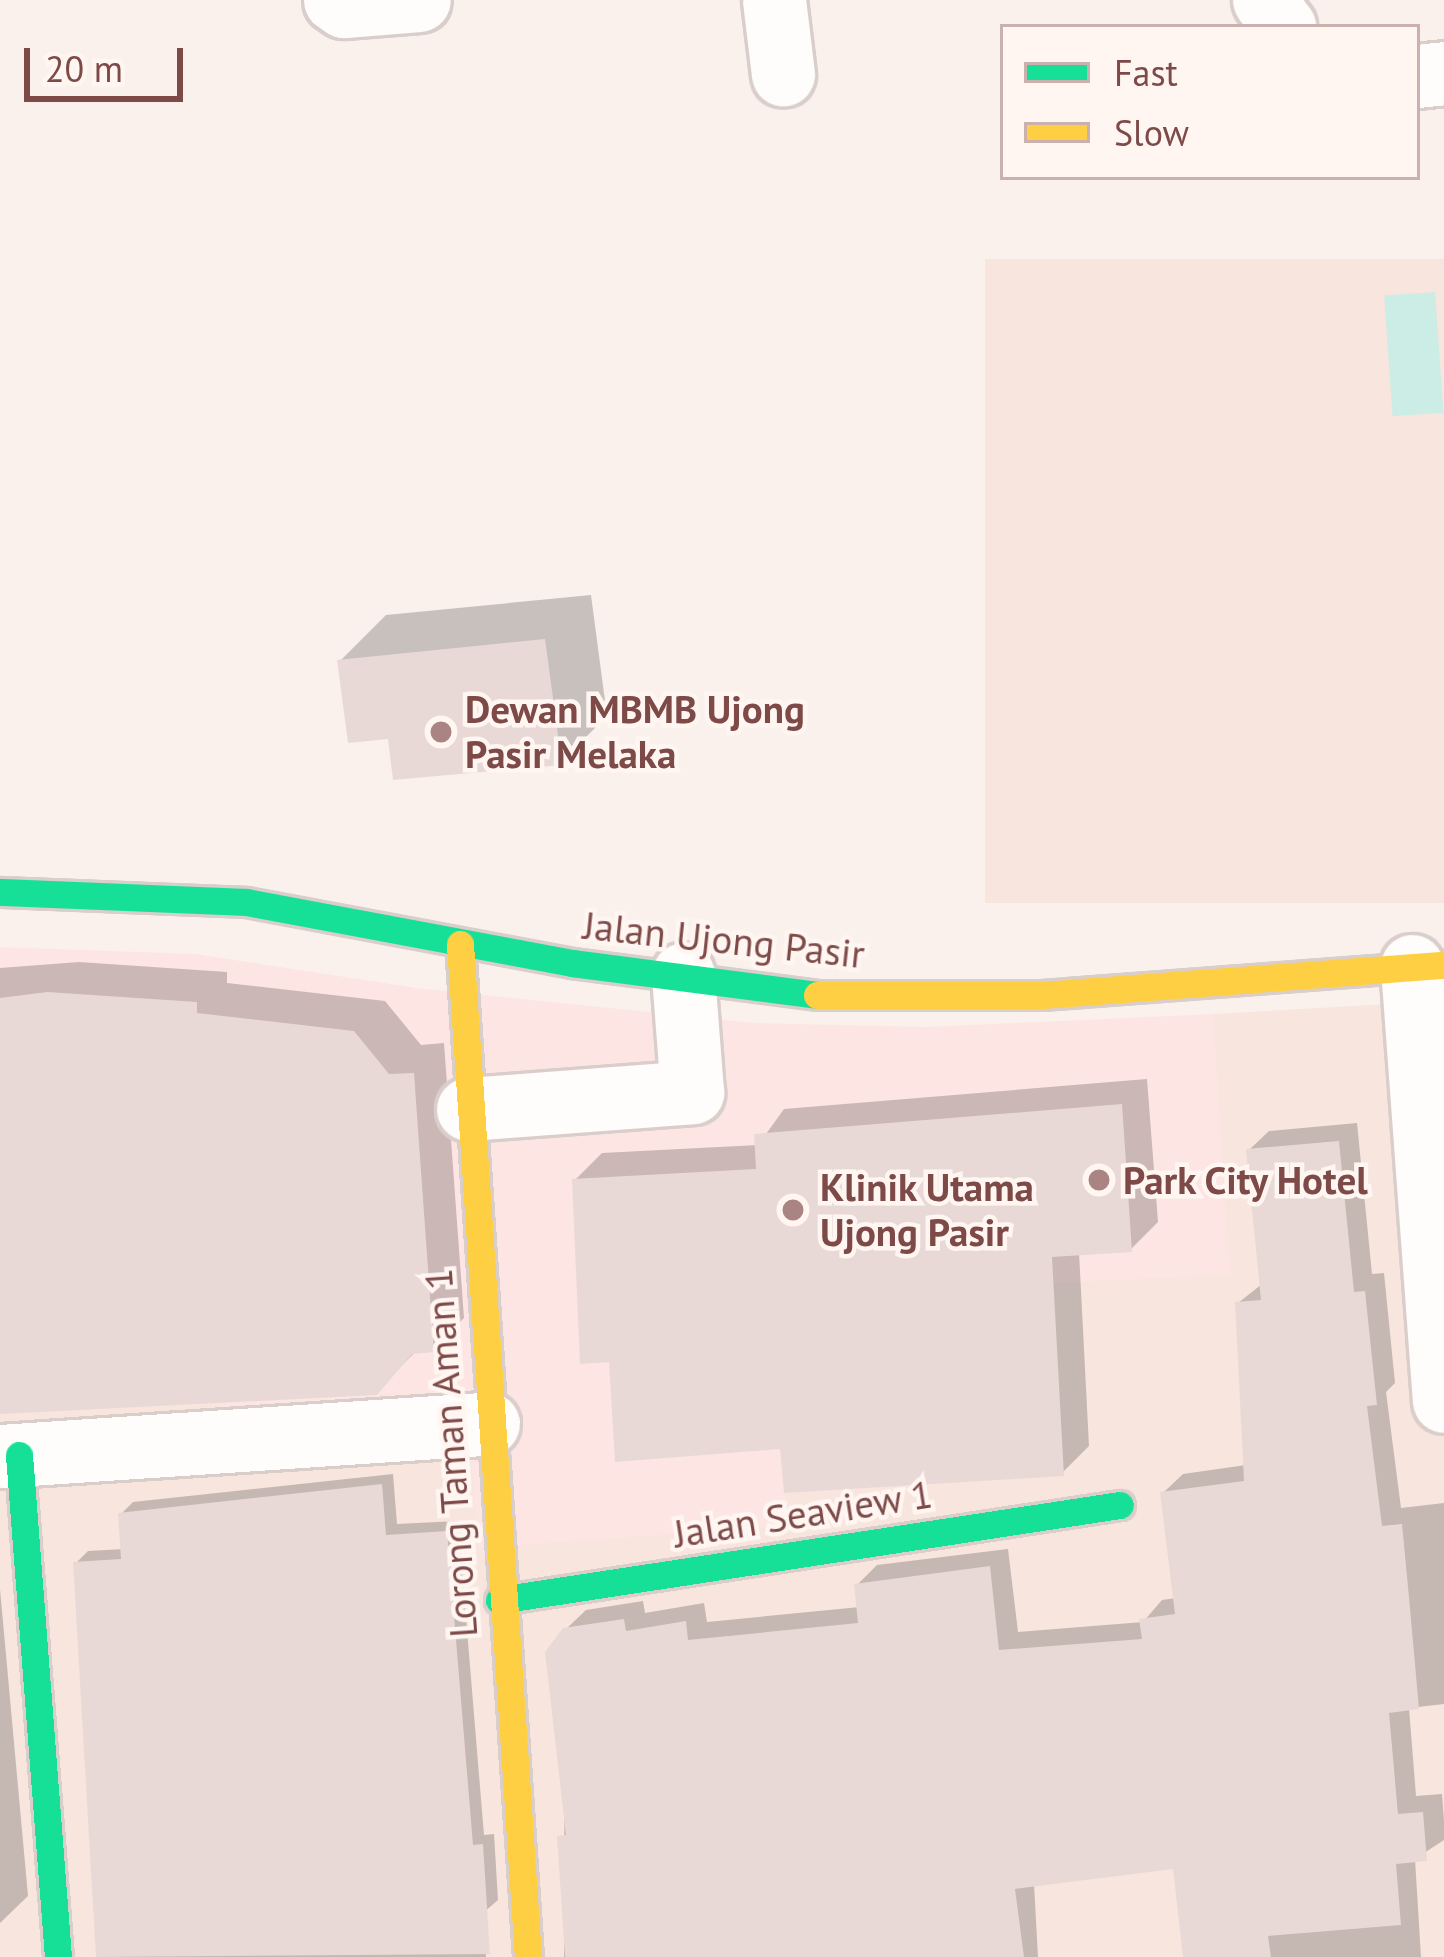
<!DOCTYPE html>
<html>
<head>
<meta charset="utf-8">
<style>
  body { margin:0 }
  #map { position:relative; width:1444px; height:1957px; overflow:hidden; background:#faf1ed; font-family:"PT Sans",sans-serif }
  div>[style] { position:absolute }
  .residential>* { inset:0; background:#f7e5de; transform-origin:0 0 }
  .commercial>* { inset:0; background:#fde5e4 }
  .water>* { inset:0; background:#ccede5; transform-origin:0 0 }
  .shadow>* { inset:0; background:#0003 }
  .building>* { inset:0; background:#e9d9d6 }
  .roads { filter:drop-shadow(3px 0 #dacecb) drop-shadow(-3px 0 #dacecb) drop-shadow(0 3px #dacecb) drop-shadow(0 -3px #dacecb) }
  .street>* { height:63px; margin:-31.5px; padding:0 31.5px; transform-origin:31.5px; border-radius:31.5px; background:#fefdfc }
  .fast>* { height:27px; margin:-13.5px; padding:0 13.5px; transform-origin:13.5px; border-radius:13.5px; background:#16e098 }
  .slow>* { height:27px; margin:-13.5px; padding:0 13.5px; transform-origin:13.5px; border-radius:13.5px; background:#ffcf43 }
  .dots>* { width:33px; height:33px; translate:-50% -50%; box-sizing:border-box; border:6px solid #fff5f1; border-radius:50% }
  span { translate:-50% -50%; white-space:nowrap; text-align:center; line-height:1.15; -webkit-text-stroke:9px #fff5f1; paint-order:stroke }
  .poi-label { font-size:39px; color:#7d4a48; font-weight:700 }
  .left { translate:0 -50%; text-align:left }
  .street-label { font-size:39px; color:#7d4a48 }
  .legend { position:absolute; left:1000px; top:24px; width:420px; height:156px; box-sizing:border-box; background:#fff5f1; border:3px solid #cbb1ad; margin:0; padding:15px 21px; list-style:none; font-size:36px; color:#7d4a48 }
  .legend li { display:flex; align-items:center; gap:24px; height:60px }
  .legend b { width:60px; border:3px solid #cbb1ad }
  .scale { position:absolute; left:24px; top:48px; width:159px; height:54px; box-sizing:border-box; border:6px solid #7d4a48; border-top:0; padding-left:15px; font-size:36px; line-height:42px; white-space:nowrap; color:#7d4a48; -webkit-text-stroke:9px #fff5f1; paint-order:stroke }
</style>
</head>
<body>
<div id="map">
  <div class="residential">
    <div style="left:1444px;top:259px;width:644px;height:459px;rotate:90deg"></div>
    <div style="clip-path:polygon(1444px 1001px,1444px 1957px,0 1957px,0 1228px,787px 1525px,768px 1296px,1213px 1014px)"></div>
  </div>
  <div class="commercial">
    <div style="clip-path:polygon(0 947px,196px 954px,417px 988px,754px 1023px,927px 1027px,1213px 1014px,1230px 1275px,768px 1296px,787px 1526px,478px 1548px,467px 1405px,223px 1418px,209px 1217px,0 1228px)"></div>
  </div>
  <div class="water">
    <div style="left:1435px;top:292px;width:121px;height:51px;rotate:86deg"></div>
  </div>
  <div class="shadow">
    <div style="clip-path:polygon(591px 595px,607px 716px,561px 762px,391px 736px,340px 661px,386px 615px)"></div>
    <div style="clip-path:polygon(79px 962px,227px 972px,227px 983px,385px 1001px,421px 1045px,444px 1043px,464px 1318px,433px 1349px,416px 1351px,376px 1392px,0 1394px,0 968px)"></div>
    <div style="clip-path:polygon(1147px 1079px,1158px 1222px,1131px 1249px,1079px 1252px,1089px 1446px,1062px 1473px,783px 1445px,611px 1359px,575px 1180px,602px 1153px,758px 1145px,784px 1109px)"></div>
    <div style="clip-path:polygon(1357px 1123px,1372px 1274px,1384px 1273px,1395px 1383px,1386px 1392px,1401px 1508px,1444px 1503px,1444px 1704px,1409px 1708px,1416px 1796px,1442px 1794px,1444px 1821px,1444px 1840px,1415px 1859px,1421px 1957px,1186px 1957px,1175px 1866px,1034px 1884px,1038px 1957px,564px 1957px,565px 1630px,586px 1610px,643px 1601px,645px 1613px,704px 1603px,707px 1622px,860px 1607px,857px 1585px,877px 1565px,1008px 1549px,1018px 1632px,1143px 1622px,1162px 1600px,1176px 1598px,1163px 1493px,1183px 1474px,1246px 1465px,1238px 1303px,1262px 1284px,1249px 1150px,1269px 1131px)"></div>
    <div style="clip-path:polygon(393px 1474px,397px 1524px,458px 1521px,484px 1835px,494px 1834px,498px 1900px,483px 1913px,486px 1957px,101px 1957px,76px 1563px,88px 1551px,124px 1549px,121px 1514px,133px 1502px)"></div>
    <div style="clip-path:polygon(0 1589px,28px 1896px,0 1923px)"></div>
  </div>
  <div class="building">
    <div style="clip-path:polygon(545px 639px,562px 765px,393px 780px,388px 739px,348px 743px,337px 660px)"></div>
    <div style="clip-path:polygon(47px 992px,197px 1002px,197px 1013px,354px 1031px,389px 1074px,414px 1073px,434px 1352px,412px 1354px,377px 1395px,0 1414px,0 998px)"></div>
    <div style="clip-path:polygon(1122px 1104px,1132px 1252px,1052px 1257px,1064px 1476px,784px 1493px,780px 1449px,615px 1462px,609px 1362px,580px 1364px,572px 1179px,756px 1169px,754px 1134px)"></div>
    <div style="clip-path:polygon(1339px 1141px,1354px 1292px,1365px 1291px,1377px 1405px,1367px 1406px,1382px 1526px,1402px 1524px,1410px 1608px,1419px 1709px,1389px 1713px,1398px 1814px,1423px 1812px,1427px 1861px,1396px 1864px,1401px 1925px,1268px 1936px,1271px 1957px,1183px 1957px,1173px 1869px,1015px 1889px,1024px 1957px,565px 1957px,557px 1836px,566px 1835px,545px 1652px,563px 1628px,624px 1619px,626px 1631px,686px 1621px,688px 1640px,858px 1623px,854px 1584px,990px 1566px,999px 1650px,1142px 1639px,1139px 1619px,1175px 1614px,1160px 1492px,1244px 1481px,1235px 1302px,1261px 1300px,1246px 1149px)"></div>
    <div style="clip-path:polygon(382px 1484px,386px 1535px,447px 1531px,473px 1845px,483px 1844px,490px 1954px,96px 1957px,73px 1562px,121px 1559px,118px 1513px)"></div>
  </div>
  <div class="roads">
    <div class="street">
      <div style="left:335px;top:0;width:11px;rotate:34deg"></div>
      <div style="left:344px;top:6px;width:75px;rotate:-4.6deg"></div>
      <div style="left:774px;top:0;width:75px;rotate:83.1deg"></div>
      <div style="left:1264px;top:0;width:34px;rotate:53deg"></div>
      <div style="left:1417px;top:76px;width:27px;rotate:-6deg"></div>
      <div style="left:1412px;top:966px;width:436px;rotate:85.8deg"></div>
      <div style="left:468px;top:1109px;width:225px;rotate:-4.3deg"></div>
      <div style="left:692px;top:1092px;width:118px;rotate:-94.4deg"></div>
      <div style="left:0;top:1456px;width:489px;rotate:-3.8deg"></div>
    </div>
    <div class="fast">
      <div style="left:0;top:892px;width:246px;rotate:2.3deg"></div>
      <div style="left:246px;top:902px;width:332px;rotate:10.6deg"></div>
      <div style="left:572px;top:963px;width:247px;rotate:7.4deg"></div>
      <div style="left:19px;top:1455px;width:504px;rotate:85.56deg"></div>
      <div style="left:499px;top:1600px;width:628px;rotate:-8.7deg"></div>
    </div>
    <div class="slow">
      <div style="left:460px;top:944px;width:1015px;rotate:86.16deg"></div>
      <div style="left:817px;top:995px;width:225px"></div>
      <div style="left:1042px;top:995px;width:403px;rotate:-4.3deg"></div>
    </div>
  </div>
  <div class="dots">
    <div style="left:441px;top:732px;background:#a98482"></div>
    <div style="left:1099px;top:1180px;background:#a98482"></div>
    <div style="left:793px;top:1210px;background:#a98482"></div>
  </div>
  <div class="poi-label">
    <span class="left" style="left:465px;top:732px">Dewan MBMB Ujong<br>Pasir Melaka</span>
    <span class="left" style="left:1123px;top:1180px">Park City Hotel</span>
    <span class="left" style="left:820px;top:1210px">Klinik Utama<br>Ujong Pasir</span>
  </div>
  <div class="street-label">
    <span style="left:724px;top:940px;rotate:6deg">Jalan Ujong Pasir</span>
    <span style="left:451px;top:1453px;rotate:-94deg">Lorong Taman Aman 1</span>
    <span style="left:803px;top:1514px;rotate:-9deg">Jalan Seaview 1</span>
  </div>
  <ul class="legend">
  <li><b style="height:15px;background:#16e098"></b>Fast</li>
  <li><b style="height:15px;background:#ffcf43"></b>Slow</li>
  </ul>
  <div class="scale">20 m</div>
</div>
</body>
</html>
